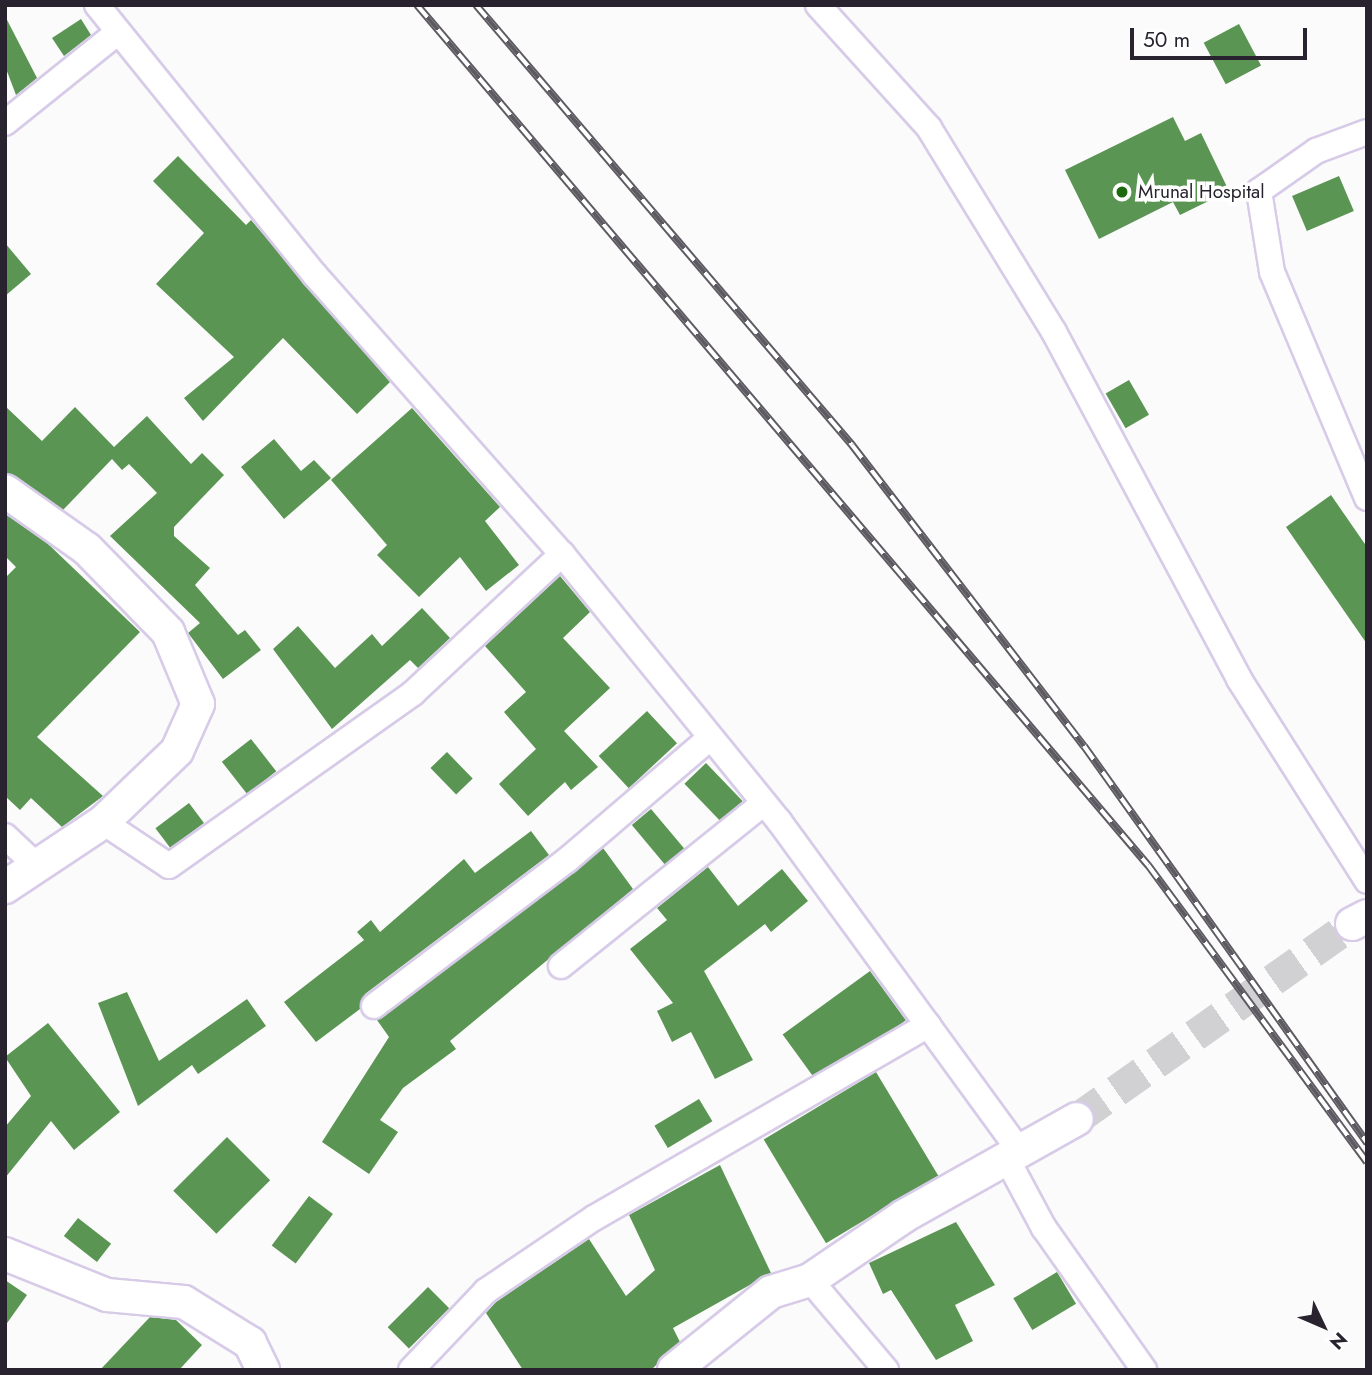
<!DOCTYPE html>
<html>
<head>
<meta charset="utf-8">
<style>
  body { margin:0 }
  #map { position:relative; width:1372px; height:1375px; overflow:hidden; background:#fbfbfb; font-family:Jost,sans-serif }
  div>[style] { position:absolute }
  .building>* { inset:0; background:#5b9553; transform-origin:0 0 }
  .tertiary-tunnel>* { height:32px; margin-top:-16px; transform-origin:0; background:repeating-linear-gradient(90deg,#d1d0d2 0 32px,transparent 0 48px) }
  .roads { filter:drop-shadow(2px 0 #d7cbe8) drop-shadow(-2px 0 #d7cbe8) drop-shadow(0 2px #d7cbe8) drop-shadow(0 -2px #d7cbe8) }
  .minor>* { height:24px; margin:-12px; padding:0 12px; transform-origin:12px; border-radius:12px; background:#fff }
  .tertiary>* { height:32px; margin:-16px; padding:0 16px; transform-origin:16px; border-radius:16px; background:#fff }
  .rail>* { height:8px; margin-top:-4px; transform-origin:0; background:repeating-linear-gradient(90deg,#fff 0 16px,#5e5a62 0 32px); box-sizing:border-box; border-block:2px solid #5e5a62 }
  .dots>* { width:19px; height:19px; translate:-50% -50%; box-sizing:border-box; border:4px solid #fff; border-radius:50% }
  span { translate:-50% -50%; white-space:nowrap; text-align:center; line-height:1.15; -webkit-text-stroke:7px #fff; paint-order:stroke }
  .poi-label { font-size:19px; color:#28232e }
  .left { translate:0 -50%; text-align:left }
  .frame { position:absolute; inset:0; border:7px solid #28232e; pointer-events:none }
  .north { position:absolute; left:1288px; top:1291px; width:70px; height:70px; -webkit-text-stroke:5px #fff; paint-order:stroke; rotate:134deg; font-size:19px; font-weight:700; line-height:28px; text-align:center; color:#28232e }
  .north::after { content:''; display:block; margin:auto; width:24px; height:32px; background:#28232e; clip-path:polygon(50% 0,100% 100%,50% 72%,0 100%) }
  .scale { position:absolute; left:1130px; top:28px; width:177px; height:32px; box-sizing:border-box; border:4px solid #28232e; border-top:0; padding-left:9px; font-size:21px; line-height:24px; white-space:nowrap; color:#28232e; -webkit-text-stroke:5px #fff; paint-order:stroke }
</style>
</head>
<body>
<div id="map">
  <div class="building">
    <div style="clip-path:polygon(5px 16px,37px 78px,16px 95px,5px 66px)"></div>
    <div style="clip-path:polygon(81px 19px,91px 35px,64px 56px,52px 38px)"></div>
    <div style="left:1239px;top:24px;width:47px;height:40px;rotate:62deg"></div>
    <div style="clip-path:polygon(1173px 117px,1185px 141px,1201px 133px,1229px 191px,1180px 215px,1173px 202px,1099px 239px,1065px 170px)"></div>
    <div style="clip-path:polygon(178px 156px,246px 225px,251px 220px,390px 382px,357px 414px,283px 338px,203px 421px,184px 398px,234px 357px,156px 284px,204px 233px,153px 181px)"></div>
    <div style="left:1339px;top:176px;width:38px;height:51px;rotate:67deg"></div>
    <div style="clip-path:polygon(5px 243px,31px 274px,5px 296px)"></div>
    <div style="left:1129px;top:380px;width:40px;height:27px;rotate:60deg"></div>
    <div style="clip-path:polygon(5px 406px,42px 441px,75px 407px,114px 447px,147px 416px,191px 464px,202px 453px,224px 475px,174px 527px,174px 536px,210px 568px,195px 585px,238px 635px,245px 630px,261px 650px,223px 679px,188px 633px,200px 623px,110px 536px,157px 493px,129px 464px,122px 470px,112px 459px,63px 510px,5px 473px)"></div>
    <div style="clip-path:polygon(412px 408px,500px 507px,485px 521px,519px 565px,486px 591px,460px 557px,419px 597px,377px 555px,387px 545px,331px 480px)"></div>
    <div style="clip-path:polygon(274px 439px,301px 471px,314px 460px,331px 478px,284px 519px,241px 467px)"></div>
    <div style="clip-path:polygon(1331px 495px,1367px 547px,1367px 644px,1286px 527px)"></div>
    <div style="clip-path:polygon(5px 514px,46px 542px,140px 632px,37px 737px,103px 796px,62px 827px,31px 798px,20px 810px,5px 796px,5px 578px,16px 567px,5px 556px)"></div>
    <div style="clip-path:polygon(560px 576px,590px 612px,563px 638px,610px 688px,564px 731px,598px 767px,571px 790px,565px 782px,528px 816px,499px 784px,536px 749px,504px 712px,526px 692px,485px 646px)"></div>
    <div style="clip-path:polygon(422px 608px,450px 638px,418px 668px,410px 660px,332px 729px,273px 649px,298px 626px,335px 668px,372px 634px,382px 646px)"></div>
    <div style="left:647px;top:711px;width:44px;height:66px;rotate:47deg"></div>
    <div style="left:251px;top:739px;width:41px;height:37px;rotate:52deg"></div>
    <div style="left:447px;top:752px;width:37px;height:23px;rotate:46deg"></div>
    <div style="left:706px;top:763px;width:53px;height:30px;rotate:46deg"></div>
    <div style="left:189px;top:803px;width:25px;height:42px;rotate:53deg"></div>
    <div style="left:651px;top:809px;width:52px;height:25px;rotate:50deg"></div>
    <div style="clip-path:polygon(531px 831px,549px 855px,365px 994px,360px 1009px,316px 1042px,284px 1002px,364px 940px,357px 932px,371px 920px,380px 932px,464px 859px,475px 873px)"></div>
    <div style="clip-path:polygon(603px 848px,633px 889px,450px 1041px,456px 1049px,403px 1088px,380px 1120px,398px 1132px,369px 1174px,322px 1142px,389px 1037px,377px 1020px)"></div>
    <div style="clip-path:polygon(708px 867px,738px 906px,782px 869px,808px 901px,771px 932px,765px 924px,704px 971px,753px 1060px,715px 1079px,691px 1032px,672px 1042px,657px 1011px,673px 1003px,630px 949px,667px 920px,657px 908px)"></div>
    <div style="left:870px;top:971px;width:61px;height:108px;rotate:54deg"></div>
    <div style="clip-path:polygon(127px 992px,159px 1061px,247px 999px,266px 1026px,198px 1074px,192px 1065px,138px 1106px,98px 1003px)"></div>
    <div style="clip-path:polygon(48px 1023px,120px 1112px,74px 1150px,51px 1121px,5px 1178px,5px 1127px,31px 1096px,5px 1057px)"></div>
    <div style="left:876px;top:1072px;width:121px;height:131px;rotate:59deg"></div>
    <div style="left:699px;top:1099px;width:26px;height:52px;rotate:59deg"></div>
    <div style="left:227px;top:1137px;width:61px;height:76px;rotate:45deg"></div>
    <div style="clip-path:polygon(720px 1165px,771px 1273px,673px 1328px,680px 1342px,651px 1370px,523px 1370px,486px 1313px,496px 1302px,589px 1239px,626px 1296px,655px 1270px,629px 1215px)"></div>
    <div style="left:309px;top:1196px;width:30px;height:62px;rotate:37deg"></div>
    <div style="left:78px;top:1218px;width:42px;height:23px;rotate:38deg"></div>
    <div style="clip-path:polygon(956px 1222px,995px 1285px,955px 1305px,973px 1341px,936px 1360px,891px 1290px,883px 1294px,869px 1263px)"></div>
    <div style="left:1057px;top:1272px;width:37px;height:51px;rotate:59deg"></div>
    <div style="clip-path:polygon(5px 1280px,27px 1295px,5px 1326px)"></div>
    <div style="left:428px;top:1287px;width:30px;height:57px;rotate:45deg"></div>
    <div style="clip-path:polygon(150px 1317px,176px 1320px,202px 1345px,179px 1370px,100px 1370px)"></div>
  </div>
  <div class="tertiary-tunnel">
    <div style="left:1077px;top:1119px;width:337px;rotate:-35.3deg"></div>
  </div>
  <div class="roads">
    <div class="minor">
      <div style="left:97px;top:5px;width:347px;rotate:51.1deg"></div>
      <div style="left:315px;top:275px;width:373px;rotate:48.5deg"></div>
      <div style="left:562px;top:554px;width:344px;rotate:50.9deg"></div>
      <div style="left:779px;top:821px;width:411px;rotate:53.9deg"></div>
      <div style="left:818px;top:5px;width:166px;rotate:47.9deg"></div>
      <div style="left:929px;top:128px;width:239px;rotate:58.5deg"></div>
      <div style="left:1054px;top:332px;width:393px;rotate:61.9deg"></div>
      <div style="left:1239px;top:679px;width:239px;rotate:57.6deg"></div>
      <div style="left:5px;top:123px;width:145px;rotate:-38.8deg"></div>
      <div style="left:1367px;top:132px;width:54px;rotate:159.6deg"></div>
      <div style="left:1316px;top:151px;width:70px;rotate:144.9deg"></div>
      <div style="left:1259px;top:191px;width:82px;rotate:80.9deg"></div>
      <div style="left:1272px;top:272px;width:245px;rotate:67.2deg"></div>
      <div style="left:103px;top:822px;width:79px;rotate:33.7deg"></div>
      <div style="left:169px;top:866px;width:299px;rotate:-35.3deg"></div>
      <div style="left:413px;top:693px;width:204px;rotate:-43deg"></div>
      <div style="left:5px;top:836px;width:44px;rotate:43.2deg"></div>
      <div style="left:561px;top:966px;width:260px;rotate:-38.8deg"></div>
      <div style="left:374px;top:1006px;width:242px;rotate:-37.1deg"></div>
      <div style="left:567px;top:860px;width:188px;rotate:-40.5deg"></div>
      <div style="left:1008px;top:1161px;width:76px;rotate:61.8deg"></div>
      <div style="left:1044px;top:1228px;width:174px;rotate:54.8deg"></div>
      <div style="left:810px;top:1280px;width:118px;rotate:49.8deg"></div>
      <div style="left:411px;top:1370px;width:109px;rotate:-46.5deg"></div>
      <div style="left:486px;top:1291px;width:130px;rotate:-34.1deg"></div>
      <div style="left:594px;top:1218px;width:386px;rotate:-30deg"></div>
    </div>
    <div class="tertiary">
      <div style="left:5px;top:491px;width:100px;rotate:35.3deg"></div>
      <div style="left:87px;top:549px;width:116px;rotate:45.7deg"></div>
      <div style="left:168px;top:632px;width:78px;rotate:67.4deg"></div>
      <div style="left:198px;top:704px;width:51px;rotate:114.1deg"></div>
      <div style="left:177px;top:751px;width:103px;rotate:136.2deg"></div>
      <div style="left:103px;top:822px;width:118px;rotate:146.4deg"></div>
      <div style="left:1352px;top:924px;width:17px;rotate:-28deg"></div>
      <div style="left:5px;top:1254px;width:110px;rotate:21.9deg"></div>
      <div style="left:107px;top:1295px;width:77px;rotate:5.2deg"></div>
      <div style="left:184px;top:1302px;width:78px;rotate:31.8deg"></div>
      <div style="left:250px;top:1343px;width:30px;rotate:64deg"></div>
      <div style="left:674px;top:1370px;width:124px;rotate:-38.8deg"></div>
      <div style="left:771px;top:1292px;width:41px;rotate:-17.1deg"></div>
      <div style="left:810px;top:1280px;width:114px;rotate:-34.2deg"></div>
      <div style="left:904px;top:1216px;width:198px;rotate:-29.3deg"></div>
    </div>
  </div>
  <div class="rail">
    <div style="left:417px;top:5px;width:1129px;rotate:49.64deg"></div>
    <div style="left:1148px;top:865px;width:369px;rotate:53.6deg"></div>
    <div style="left:476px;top:5px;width:579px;rotate:49.48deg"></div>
    <div style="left:852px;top:445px;width:380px;rotate:52.4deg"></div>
    <div style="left:1084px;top:746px;width:488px;rotate:54.5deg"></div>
  </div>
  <div class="dots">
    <div style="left:1122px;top:192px;background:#1b6b0d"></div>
  </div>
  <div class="poi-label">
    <span class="left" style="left:1138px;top:192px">Mrunal Hospital</span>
  </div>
  <div class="frame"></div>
  <div class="north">N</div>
  <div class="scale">50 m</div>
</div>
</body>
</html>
